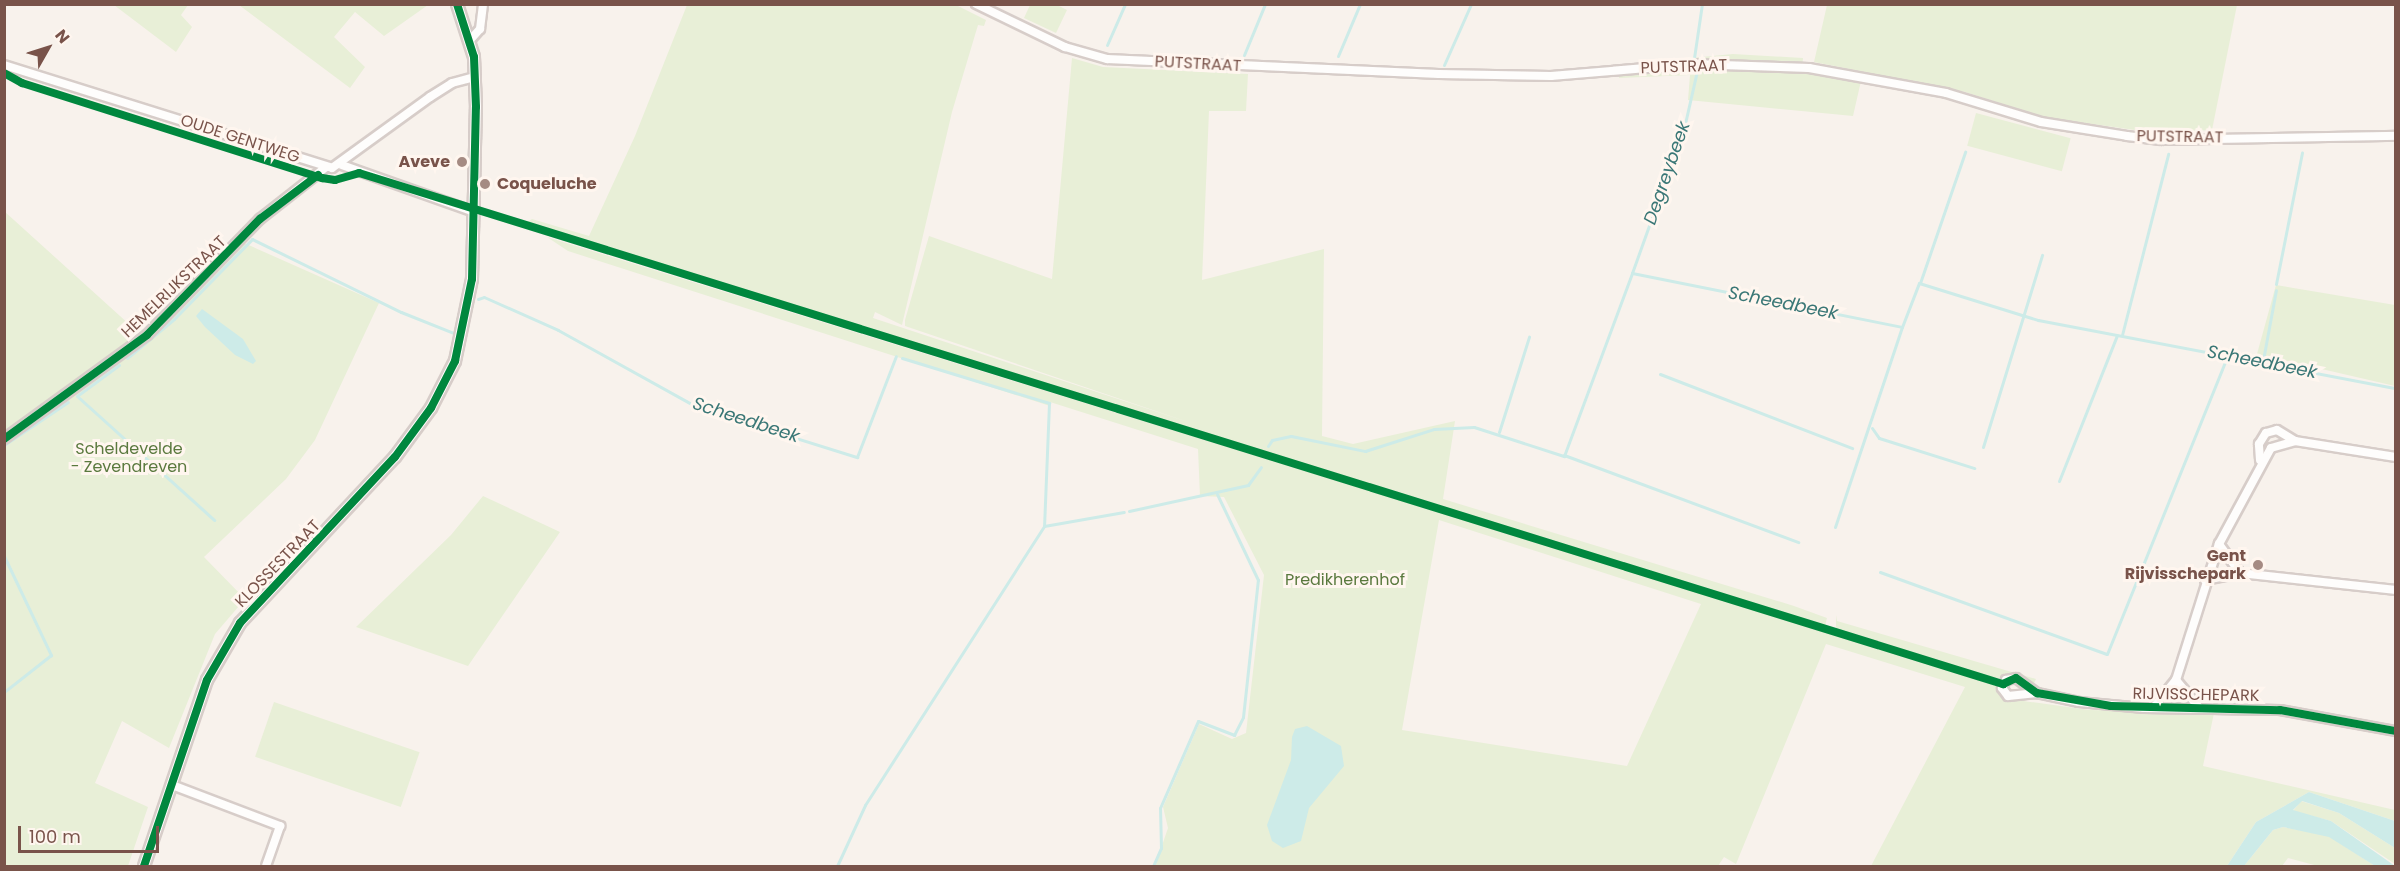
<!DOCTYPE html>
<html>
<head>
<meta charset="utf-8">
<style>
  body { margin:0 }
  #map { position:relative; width:2400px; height:871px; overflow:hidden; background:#f8f2ec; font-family:Poppins,sans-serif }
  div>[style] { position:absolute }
  .green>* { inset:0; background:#e8efd7; transform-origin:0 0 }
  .water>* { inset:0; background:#cdebe8 }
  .stream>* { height:3px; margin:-1.5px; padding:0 1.5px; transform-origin:1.5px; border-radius:1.5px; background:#cdebe8 }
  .roads { filter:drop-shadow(2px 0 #d7cdc9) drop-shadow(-2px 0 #d7cdc9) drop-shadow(0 2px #d7cdc9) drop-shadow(0 -2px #d7cdc9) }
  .street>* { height:8px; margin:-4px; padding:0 4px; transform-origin:4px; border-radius:4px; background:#fefdfc }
  .secondary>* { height:10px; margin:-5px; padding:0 5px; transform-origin:5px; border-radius:5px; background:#fefdfc }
  .cycleway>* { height:8px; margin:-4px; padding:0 4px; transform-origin:4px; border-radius:4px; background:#00873e }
  .dots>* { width:16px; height:16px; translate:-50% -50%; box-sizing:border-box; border:3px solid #fff6ef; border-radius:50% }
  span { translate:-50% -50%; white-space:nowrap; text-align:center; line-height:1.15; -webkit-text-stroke:6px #fff6ef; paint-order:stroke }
  .street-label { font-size:16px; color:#79534a }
  .poi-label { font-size:16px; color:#79534a; font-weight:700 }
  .right { translate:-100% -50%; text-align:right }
  .left { translate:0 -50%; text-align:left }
  .park-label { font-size:16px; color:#5a793e }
  .water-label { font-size:18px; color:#3a7776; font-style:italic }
  .frame { position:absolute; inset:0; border:6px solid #79534a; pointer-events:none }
  .north { position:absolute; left:18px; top:18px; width:60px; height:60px; -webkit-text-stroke:4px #fff6ef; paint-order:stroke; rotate:51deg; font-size:16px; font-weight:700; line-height:24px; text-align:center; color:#79534a }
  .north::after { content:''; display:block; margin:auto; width:21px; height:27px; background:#79534a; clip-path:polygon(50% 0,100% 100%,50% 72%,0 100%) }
  .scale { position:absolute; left:18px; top:826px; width:141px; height:27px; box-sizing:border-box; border:3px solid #79534a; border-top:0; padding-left:8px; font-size:18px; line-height:21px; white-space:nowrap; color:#79534a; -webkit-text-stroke:4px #fff6ef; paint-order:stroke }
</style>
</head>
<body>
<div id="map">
  <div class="green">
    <div style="clip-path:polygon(114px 5px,188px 5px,181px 15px,192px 27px,176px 52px)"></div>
    <div style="clip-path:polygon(239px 5px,428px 5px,384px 36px,355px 12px,334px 37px,365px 67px,350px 88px)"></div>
    <div style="clip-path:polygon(687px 5px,956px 5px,986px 20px,984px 26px,978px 25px,952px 112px,902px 325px,875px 312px,873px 318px,1191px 423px,905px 326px,905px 320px,929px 236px,1052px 279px,1072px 58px,1103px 67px,1248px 74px,1246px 111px,1209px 111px,1202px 280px,1324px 249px,1322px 436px,1353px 444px,1455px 421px,1443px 499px,1794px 606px,1827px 618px,1825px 626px,491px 214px,526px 223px,532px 219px,589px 236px,635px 136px)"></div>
    <div style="clip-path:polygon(1030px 5px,1057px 5px,1067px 10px,1056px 33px,1024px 18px)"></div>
    <div style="clip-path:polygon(1827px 5px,2237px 5px,2212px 130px,2156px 133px,2043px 117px,1965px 92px,1814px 62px)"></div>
    <div style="clip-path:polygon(1733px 54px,1803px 58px,1802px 71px,1861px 81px,1853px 116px,1688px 100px,1690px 75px,1619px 78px,1618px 65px)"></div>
    <div style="left:1976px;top:113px;width:98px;height:34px;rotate:15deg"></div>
    <div style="clip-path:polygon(4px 211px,141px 335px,235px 239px,379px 303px,315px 440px,286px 479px,204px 557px,245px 599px,215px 634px,169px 748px,122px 721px,95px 783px,148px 807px,128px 866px,5px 866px)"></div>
    <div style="clip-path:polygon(evenodd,547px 237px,1998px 685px,2009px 699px,2090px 710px,2214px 713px,2203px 766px,2395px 810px,2395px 821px,2309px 792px,2256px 822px,2227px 866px,1871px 866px,1965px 687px,1826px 644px,1736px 864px,1724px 857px,1718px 866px,1155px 866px,1168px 828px,1163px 807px,1199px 724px,1232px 739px,1246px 733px,1264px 575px,1224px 497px,1200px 496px,1198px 449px,1050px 402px,1050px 406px,568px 251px,547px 237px,1439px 520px,1701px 604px,1627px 766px,1402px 730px,1439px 520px)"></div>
    <div style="clip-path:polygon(2276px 285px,2395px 305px,2395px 386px,2257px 354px)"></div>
    <div style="clip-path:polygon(483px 496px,560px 532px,468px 666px,356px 627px,451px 535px)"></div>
    <div style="clip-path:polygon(1836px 615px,1837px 621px,2036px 679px,2034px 683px,2010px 673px,2000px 680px,1836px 630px)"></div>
    <div style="left:274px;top:702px;width:154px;height:58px;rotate:19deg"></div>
    <div style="clip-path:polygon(2301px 801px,2339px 813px,2395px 848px,2395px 864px,2331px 821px,2293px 811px)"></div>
    <div style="clip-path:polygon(2283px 827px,2329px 836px,2375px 866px,2318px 866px,2288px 858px,2282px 866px,2244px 866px,2273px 830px)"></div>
  </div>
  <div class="water">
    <div style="clip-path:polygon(202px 309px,243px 339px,256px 361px,253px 364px,235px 355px,205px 327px,196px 316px)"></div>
    <div style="clip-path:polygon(1307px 726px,1341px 746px,1344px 766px,1309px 808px,1301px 841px,1283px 848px,1272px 841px,1267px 825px,1291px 760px,1292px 737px,1295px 729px)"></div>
    <div style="clip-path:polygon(2309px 792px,2395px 821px,2395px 848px,2339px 813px,2302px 801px,2293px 810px,2331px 821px,2395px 866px,2375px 866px,2329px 837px,2283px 827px,2273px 830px,2244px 866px,2227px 866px,2256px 822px)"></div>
  </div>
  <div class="stream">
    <div style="left:1107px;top:45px;width:45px;rotate:-66.3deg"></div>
    <div style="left:1244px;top:55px;width:55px;rotate:-67.6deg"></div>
    <div style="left:1338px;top:56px;width:56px;rotate:-67.1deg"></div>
    <div style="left:1694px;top:58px;width:55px;rotate:-81.6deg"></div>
    <div style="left:1444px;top:65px;width:67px;rotate:-66.1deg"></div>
    <div style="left:1632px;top:273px;width:154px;rotate:-70.3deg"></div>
    <div style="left:1684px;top:128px;width:58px;rotate:-77.2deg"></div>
    <div style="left:1920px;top:283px;width:139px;rotate:-71deg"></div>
    <div style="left:2276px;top:284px;width:134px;rotate:-78.8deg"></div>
    <div style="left:478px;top:299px;width:6px;rotate:-18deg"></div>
    <div style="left:484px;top:297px;width:81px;rotate:24deg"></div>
    <div style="left:558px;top:330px;width:159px;rotate:29deg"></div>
    <div style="left:697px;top:407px;width:168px;rotate:17.4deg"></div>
    <div style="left:857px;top:457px;width:108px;rotate:-68.9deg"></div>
    <div style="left:2122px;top:335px;width:187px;rotate:-75.7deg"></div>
    <div style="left:127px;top:358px;width:61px;rotate:-39.7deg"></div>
    <div style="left:174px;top:319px;width:112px;rotate:-45.7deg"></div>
    <div style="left:252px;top:239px;width:166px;rotate:26.1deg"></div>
    <div style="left:401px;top:312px;width:59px;rotate:21.8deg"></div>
    <div style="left:902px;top:358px;width:154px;rotate:17deg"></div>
    <div style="left:1049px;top:403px;width:123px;rotate:92.3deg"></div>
    <div style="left:2263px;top:360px;width:71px;rotate:-79.5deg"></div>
    <div style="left:119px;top:365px;width:52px;rotate:143.6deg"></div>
    <div style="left:77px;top:396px;width:185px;rotate:42.1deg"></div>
    <div style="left:1660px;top:374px;width:206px;rotate:21.1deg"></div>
    <div style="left:1872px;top:428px;width:12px;rotate:55deg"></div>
    <div style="left:1879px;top:438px;width:100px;rotate:17.5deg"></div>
    <div style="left:1499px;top:432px;width:100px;rotate:-72.5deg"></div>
    <div style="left:4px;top:445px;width:77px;rotate:-33.9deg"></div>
    <div style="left:1268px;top:446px;width:7px;rotate:-56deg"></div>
    <div style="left:1272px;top:440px;width:19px;rotate:-12deg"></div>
    <div style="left:1291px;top:436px;width:76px;rotate:11.5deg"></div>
    <div style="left:1365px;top:451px;width:72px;rotate:-17.7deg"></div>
    <div style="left:1434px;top:429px;width:40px;rotate:-2.9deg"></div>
    <div style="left:1474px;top:427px;width:95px;rotate:17.9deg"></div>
    <div style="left:1564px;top:456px;width:195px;rotate:-69.6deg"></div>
    <div style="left:1632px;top:273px;width:275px;rotate:11.3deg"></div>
    <div style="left:1902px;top:327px;width:47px;rotate:-68.9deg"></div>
    <div style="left:1919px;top:283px;width:125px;rotate:17.3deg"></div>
    <div style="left:2038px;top:320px;width:364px;rotate:10.8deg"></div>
    <div style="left:1983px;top:447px;width:201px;rotate:-72.9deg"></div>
    <div style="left:1564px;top:455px;width:250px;rotate:20.4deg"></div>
    <div style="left:2059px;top:481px;width:157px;rotate:-68.3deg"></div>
    <div style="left:1129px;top:511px;width:122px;rotate:-12.3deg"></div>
    <div style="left:1248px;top:485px;width:22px;rotate:-54deg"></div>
    <div style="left:1044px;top:526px;width:81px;rotate:-9.9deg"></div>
    <div style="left:1835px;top:527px;width:211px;rotate:-71.5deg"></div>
    <div style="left:4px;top:556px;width:110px;rotate:64.6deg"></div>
    <div style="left:51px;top:655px;width:60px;rotate:141.8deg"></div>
    <div style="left:1880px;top:572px;width:241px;rotate:19.9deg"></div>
    <div style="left:2107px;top:654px;width:323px;rotate:-68deg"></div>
    <div style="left:837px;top:866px;width:67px;rotate:-65.3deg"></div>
    <div style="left:865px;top:805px;width:331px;rotate:-57.3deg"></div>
    <div style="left:1153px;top:866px;width:20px;rotate:-66deg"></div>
    <div style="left:1161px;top:848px;width:40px;rotate:-91.4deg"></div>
    <div style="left:1160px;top:808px;width:95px;rotate:-66.4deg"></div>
    <div style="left:1198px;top:721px;width:39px;rotate:21deg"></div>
    <div style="left:1234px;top:735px;width:20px;rotate:-63deg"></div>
    <div style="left:1243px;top:717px;width:138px;rotate:-83.8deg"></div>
    <div style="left:1258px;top:580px;width:95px;rotate:-115.5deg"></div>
  </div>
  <div class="roads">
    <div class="street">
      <div style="left:976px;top:4px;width:99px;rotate:25.8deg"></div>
      <div style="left:1065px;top:47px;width:44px;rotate:15.9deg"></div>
      <div style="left:1107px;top:59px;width:332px;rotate:2.6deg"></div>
      <div style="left:1439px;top:74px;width:112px;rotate:1deg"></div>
      <div style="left:1551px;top:76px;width:143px;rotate:-4.8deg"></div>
      <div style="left:1693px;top:64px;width:116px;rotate:2deg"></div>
      <div style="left:1809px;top:68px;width:139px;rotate:10.3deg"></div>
      <div style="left:1946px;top:93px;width:99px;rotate:17deg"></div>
      <div style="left:2041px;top:122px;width:87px;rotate:9.2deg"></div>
      <div style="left:2127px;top:136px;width:34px;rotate:7deg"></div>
      <div style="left:2161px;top:140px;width:235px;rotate:-1deg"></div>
      <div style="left:470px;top:40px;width:15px;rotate:-48deg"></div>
      <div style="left:480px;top:29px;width:25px;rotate:-83deg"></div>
      <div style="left:4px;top:65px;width:344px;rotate:17.4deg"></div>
      <div style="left:332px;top:168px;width:121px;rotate:-35.9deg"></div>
      <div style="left:430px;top:97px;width:26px;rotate:-32deg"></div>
      <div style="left:452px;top:83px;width:24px;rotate:-15deg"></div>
      <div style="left:342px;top:165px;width:138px;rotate:19.5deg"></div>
      <div style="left:4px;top:439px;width:177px;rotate:-36deg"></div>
      <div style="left:147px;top:335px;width:162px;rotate:-45.8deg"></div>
      <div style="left:260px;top:219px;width:84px;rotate:-38.2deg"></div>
      <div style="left:2260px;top:460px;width:16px;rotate:-94deg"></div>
      <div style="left:2259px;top:444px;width:13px;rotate:-58deg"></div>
      <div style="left:2266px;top:433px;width:11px;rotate:-15deg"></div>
      <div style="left:2277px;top:430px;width:21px;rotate:31deg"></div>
      <div style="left:2219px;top:544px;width:36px;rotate:54deg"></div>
      <div style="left:2205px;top:580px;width:36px;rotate:-11deg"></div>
      <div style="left:2240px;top:573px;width:157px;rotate:6.2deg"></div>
      <div style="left:2176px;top:680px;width:35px;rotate:50deg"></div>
      <div style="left:2037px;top:693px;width:29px;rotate:174deg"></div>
      <div style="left:2008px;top:696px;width:10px;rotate:-127deg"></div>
      <div style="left:2002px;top:688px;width:9px;rotate:-63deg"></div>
      <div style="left:2006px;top:680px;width:10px;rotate:-11deg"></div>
      <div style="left:2016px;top:678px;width:26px;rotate:36deg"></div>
      <div style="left:2037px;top:693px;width:43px;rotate:12.1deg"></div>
      <div style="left:2079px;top:702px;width:65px;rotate:5.3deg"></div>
      <div style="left:2144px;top:708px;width:136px;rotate:0.8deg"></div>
      <div style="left:2280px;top:710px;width:118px;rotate:10.3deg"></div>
      <div style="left:2154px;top:707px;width:35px;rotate:-51deg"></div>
      <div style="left:2176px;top:680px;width:143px;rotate:-72.5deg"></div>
      <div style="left:2219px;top:544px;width:109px;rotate:-61.6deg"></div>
      <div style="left:2271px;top:448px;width:25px;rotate:-16deg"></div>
      <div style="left:2295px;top:441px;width:102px;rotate:9deg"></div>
      <div style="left:172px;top:785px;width:116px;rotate:20.8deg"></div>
      <div style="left:280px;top:826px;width:42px;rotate:109.3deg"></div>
    </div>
    <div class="secondary">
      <div style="left:144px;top:866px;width:196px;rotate:-71.3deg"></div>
      <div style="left:207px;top:680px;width:66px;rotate:-59.9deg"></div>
      <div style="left:240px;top:623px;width:227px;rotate:-47deg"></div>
      <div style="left:395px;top:457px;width:61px;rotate:-53.7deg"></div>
      <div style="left:431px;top:408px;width:53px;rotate:-62.9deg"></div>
      <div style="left:455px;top:361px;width:84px;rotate:-78.3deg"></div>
      <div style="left:472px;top:279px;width:172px;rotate:-88.7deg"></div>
      <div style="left:476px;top:107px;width:50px;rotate:-92.3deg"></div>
      <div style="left:474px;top:57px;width:56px;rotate:-107.8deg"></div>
    </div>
  </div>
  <div class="cycleway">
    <div style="left:4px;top:73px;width:21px;rotate:29deg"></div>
    <div style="left:22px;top:83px;width:315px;rotate:17.6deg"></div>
    <div style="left:322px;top:178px;width:13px;rotate:9deg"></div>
    <div style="left:335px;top:180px;width:25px;rotate:-16deg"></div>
    <div style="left:359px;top:173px;width:1722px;rotate:17.27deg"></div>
    <div style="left:4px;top:439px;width:177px;rotate:-36deg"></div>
    <div style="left:147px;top:335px;width:162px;rotate:-45.8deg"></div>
    <div style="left:260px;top:219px;width:73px;rotate:-37.2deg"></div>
    <div style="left:2003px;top:684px;width:14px;rotate:-25deg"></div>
    <div style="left:2016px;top:678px;width:26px;rotate:36deg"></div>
    <div style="left:2037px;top:693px;width:75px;rotate:10deg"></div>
    <div style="left:2111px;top:706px;width:169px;rotate:1.4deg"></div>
    <div style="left:2280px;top:710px;width:118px;rotate:10.3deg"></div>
    <div style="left:144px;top:866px;width:196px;rotate:-71.3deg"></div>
    <div style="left:207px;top:680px;width:66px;rotate:-59.9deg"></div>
    <div style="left:240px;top:623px;width:227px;rotate:-47deg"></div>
    <div style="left:395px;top:457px;width:61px;rotate:-53.7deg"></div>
    <div style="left:431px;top:408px;width:53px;rotate:-62.9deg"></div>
    <div style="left:455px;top:361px;width:84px;rotate:-78.3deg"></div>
    <div style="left:472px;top:279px;width:172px;rotate:-88.7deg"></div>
    <div style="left:476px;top:107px;width:50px;rotate:-92.3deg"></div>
    <div style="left:474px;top:57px;width:56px;rotate:-107.8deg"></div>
  </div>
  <div class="dots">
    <div style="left:462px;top:162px;background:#a58b83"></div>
    <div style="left:485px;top:184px;background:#a58b83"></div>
    <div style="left:2258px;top:565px;background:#a58b83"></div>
  </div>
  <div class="street-label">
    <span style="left:1198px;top:64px;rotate:3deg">PUTSTRAAT</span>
    <span style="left:1684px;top:67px;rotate:-2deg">PUTSTRAAT</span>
    <span style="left:2180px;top:137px;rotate:1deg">PUTSTRAAT</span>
    <span style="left:240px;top:139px;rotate:18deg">OUDE GENTWEG</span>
    <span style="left:174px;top:287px;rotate:-44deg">HEMELRIJKSTRAAT</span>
    <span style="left:278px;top:564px;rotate:-46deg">KLOSSESTRAAT</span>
    <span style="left:2196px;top:695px;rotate:1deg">RIJVISSCHEPARK</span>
  </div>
  <div class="poi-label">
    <span class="right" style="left:450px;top:162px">Aveve</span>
    <span class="left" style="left:497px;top:184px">Coqueluche</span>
    <span class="right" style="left:2246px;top:565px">Gent<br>Rijvisschepark</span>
  </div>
  <div class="park-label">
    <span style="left:129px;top:458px">Scheldevelde<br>- Zevendreven</span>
    <span style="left:1345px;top:580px">Predikherenhof</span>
  </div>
  <div class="water-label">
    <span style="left:1667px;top:173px;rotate:-71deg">Degreybeek</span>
    <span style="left:1783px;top:303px;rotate:11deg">Scheedbeek</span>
    <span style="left:2262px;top:362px;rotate:11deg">Scheedbeek</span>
    <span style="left:746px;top:420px;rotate:18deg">Scheedbeek</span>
  </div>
  <div class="frame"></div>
  <div class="north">N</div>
  <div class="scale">100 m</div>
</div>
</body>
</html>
